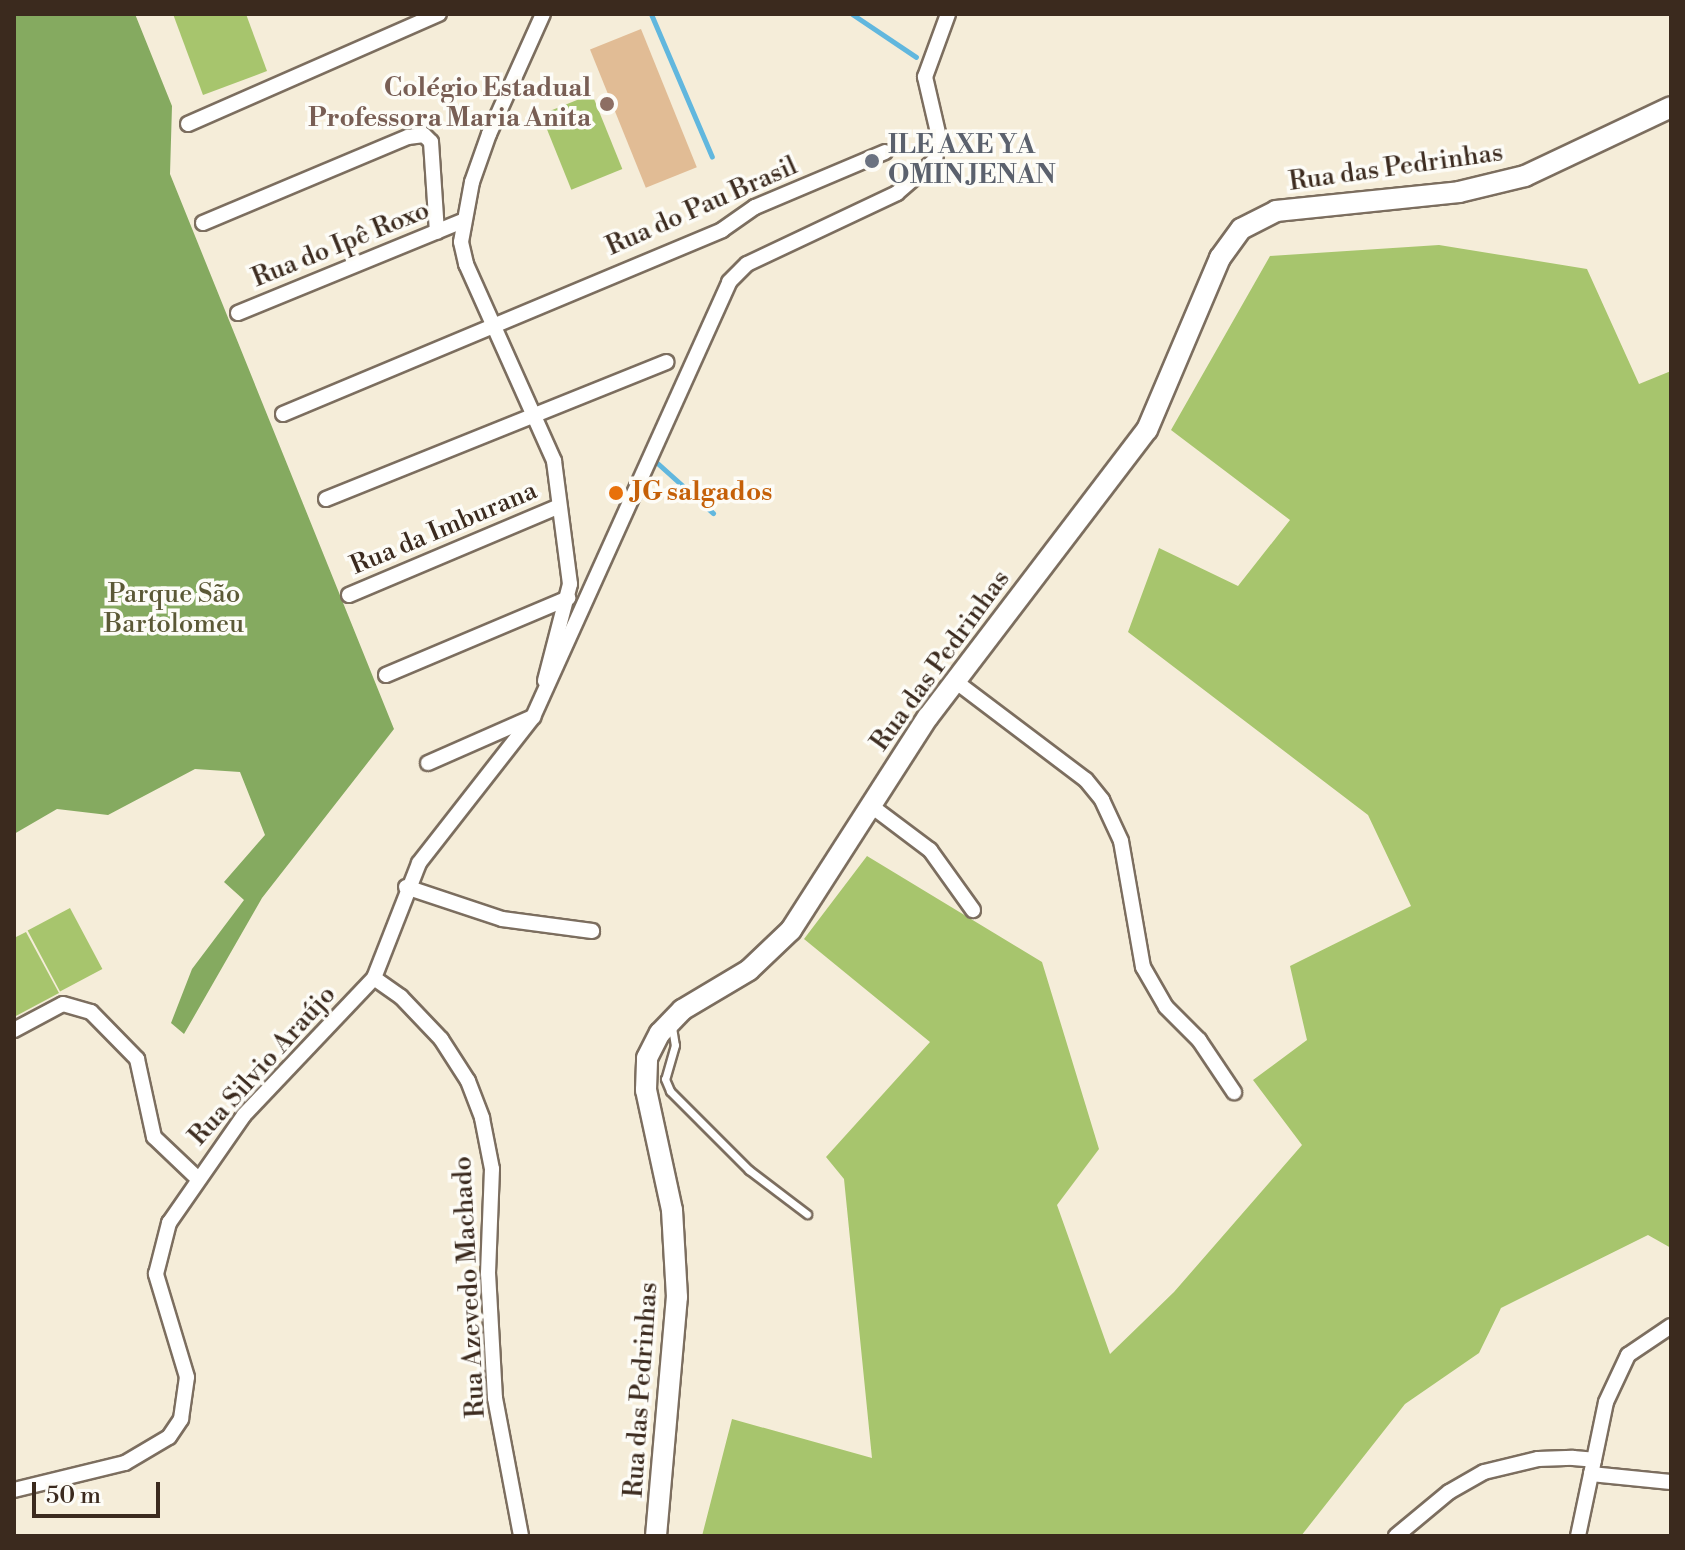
<!DOCTYPE html>
<html>
<head>
<meta charset="utf-8">
<style>
  body { margin:0 }
  #map { position:relative; width:1685px; height:1550px; overflow:hidden; background:#f5edd9; font-family:"Libre Bodoni",serif }
  div>[style] { position:absolute }
  .green>* { inset:0; background:#a7c56d; transform-origin:0 0 }
  .forest>* { inset:0; background:#85aa60 }
  .stream>* { height:5px; margin:-2.5px; padding:0 2.5px; transform-origin:2.5px; border-radius:2.5px; background:#61b7de }
  .building>* { inset:0; background:#e1bc95; transform-origin:0 0 }
  .roads { filter:drop-shadow(2px 0 #7c6e5f) drop-shadow(-2px 0 #7c6e5f) drop-shadow(0 2px #7c6e5f) drop-shadow(0 -2px #7c6e5f) }
  .service>* { height:7px; margin:-3.5px; padding:0 3.5px; transform-origin:3.5px; border-radius:3.5px; background:#fff }
  .minor>* { height:14px; margin:-7px; padding:0 7px; transform-origin:7px; border-radius:7px; background:#fff }
  .secondary>* { height:20px; margin:-10px; padding:0 10px; transform-origin:10px; border-radius:10px; background:#fff }
  .dots>* { width:22px; height:22px; translate:-50% -50%; box-sizing:border-box; border:4px solid #fdfcf7; border-radius:50% }
  span { translate:-50% -50%; white-space:nowrap; text-align:center; line-height:1.15; -webkit-text-stroke:7px #fdfcf7; paint-order:stroke }
  .education-label { font-size:26px; color:#785e54; font-weight:700 }
  .right { translate:-100% -50%; text-align:right }
  .worship-label { font-size:26px; color:#5b616d; font-weight:700 }
  .left { translate:0 -50%; text-align:left }
  .street-label { font-size:26px; color:#3b2a1e }
  .food-label { font-size:26px; color:#c56008; font-weight:700 }
  .park-label { font-size:26px; color:#5b5836 }
  .frame { position:absolute; inset:0; border:16px solid #3b2a1e; pointer-events:none }
  .scale { position:absolute; left:32px; top:1482px; width:128px; height:36px; box-sizing:border-box; border:4px solid #3b2a1e; border-top:0; padding-left:10px; font-size:24px; line-height:28px; white-space:nowrap; color:#3b2a1e; -webkit-text-stroke:6px #fdfcf7; paint-order:stroke }
</style>
</head>
<body>
<div id="map">
  <div class="green">
    <div style="clip-path:polygon(173px 14px,246px 14px,267px 71px,203px 95px)"></div>
    <div style="left:592px;top:94px;width:81px;height:55px;rotate:68deg"></div>
    <div style="clip-path:polygon(1439px 245px,1587px 269px,1639px 384px,1671px 371px,1671px 1248px,1648px 1235px,1501px 1308px,1479px 1353px,1405px 1404px,1301px 1536px,702px 1536px,732px 1419px,872px 1458px,844px 1179px,826px 1157px,930px 1042px,804px 939px,867px 856px,1042px 962px,1099px 1149px,1057px 1205px,1110px 1354px,1174px 1292px,1302px 1145px,1253px 1080px,1307px 1040px,1290px 966px,1411px 906px,1368px 815px,1128px 632px,1159px 548px,1238px 586px,1290px 520px,1171px 430px,1270px 256px)"></div>
    <div style="left:70px;top:908px;width:69px;height:48px;rotate:62deg"></div>
    <div style="clip-path:polygon(26px 932px,59px 993px,14px 1017px,14px 938px)"></div>
  </div>
  <div class="forest">
    <div style="clip-path:polygon(14px 14px,135px 14px,172px 106px,170px 174px,394px 729px,262px 898px,184px 1034px,171px 1023px,192px 969px,244px 900px,224px 882px,265px 835px,240px 772px,195px 769px,108px 815px,57px 809px,14px 834px)"></div>
  </div>
  <div class="stream">
    <div style="left:651px;top:14px;width:155px;rotate:66.9deg"></div>
    <div style="left:852px;top:14px;width:77px;rotate:33.9deg"></div>
    <div style="left:655px;top:461px;width:78px;rotate:41.9deg"></div>
  </div>
  <div class="building">
    <div style="left:641px;top:29px;width:149px;height:55px;rotate:68deg"></div>
  </div>
  <div class="roads">
    <div class="service">
      <div style="left:672px;top:1027px;width:18px;rotate:81deg"></div>
      <div style="left:675px;top:1045px;width:35px;rotate:106deg"></div>
      <div style="left:665px;top:1079px;width:13px;rotate:67deg"></div>
      <div style="left:670px;top:1091px;width:112px;rotate:45deg"></div>
      <div style="left:749px;top:1170px;width:73px;rotate:37.2deg"></div>
    </div>
    <div class="minor">
      <div style="left:543px;top:14px;width:132px;rotate:114.2deg"></div>
      <div style="left:489px;top:134px;width:51px;rotate:109.5deg"></div>
      <div style="left:472px;top:182px;width:61px;rotate:100.4deg"></div>
      <div style="left:461px;top:242px;width:23px;rotate:77deg"></div>
      <div style="left:466px;top:264px;width:216px;rotate:65.9deg"></div>
      <div style="left:554px;top:461px;width:124px;rotate:82.6deg"></div>
      <div style="left:570px;top:584px;width:100px;rotate:104.5deg"></div>
      <div style="left:188px;top:124px;width:274px;rotate:-23.7deg"></div>
      <div style="left:203px;top:223px;width:222px;rotate:-22.8deg"></div>
      <div style="left:408px;top:137px;width:16px;rotate:-7deg"></div>
      <div style="left:424px;top:135px;width:10px;rotate:45deg"></div>
      <div style="left:431px;top:142px;width:90px;rotate:86.2deg"></div>
      <div style="left:238px;top:313px;width:242px;rotate:-22.3deg"></div>
      <div style="left:283px;top:414px;width:476px;rotate:-22.7deg"></div>
      <div style="left:722px;top:230px;width:40px;rotate:-34.9deg"></div>
      <div style="left:755px;top:207px;width:141px;rotate:-22.9deg"></div>
      <div style="left:326px;top:499px;width:367px;rotate:-21.9deg"></div>
      <div style="left:349px;top:595px;width:226px;rotate:-22.9deg"></div>
      <div style="left:386px;top:675px;width:198px;rotate:-22.9deg"></div>
      <div style="left:955px;top:681px;width:164px;rotate:37.1deg"></div>
      <div style="left:1086px;top:780px;width:26px;rotate:51deg"></div>
      <div style="left:1102px;top:800px;width:45px;rotate:65.1deg"></div>
      <div style="left:1121px;top:841px;width:128px;rotate:80.1deg"></div>
      <div style="left:1143px;top:967px;width:46px;rotate:60.1deg"></div>
      <div style="left:1166px;top:1007px;width:47px;rotate:45deg"></div>
      <div style="left:1199px;top:1040px;width:63px;rotate:56.1deg"></div>
      <div style="left:428px;top:763px;width:115px;rotate:-23.7deg"></div>
      <div style="left:870px;top:805px;width:75px;rotate:36.9deg"></div>
      <div style="left:930px;top:850px;width:74px;rotate:54.4deg"></div>
      <div style="left:406px;top:887px;width:101px;rotate:18.4deg"></div>
      <div style="left:502px;top:919px;width:91px;rotate:7.6deg"></div>
      <div style="left:374px;top:978px;width:33px;rotate:35deg"></div>
      <div style="left:401px;top:997px;width:58px;rotate:46.4deg"></div>
      <div style="left:441px;top:1039px;width:50px;rotate:57.3deg"></div>
      <div style="left:468px;top:1081px;width:40px;rotate:69deg"></div>
      <div style="left:482px;top:1118px;width:52px;rotate:78.9deg"></div>
      <div style="left:492px;top:1169px;width:104px;rotate:92.2deg"></div>
      <div style="left:488px;top:1273px;width:125px;rotate:86.8deg"></div>
      <div style="left:495px;top:1398px;width:140px;rotate:79.3deg"></div>
      <div style="left:14px;top:1030px;width:55px;rotate:-28deg"></div>
      <div style="left:63px;top:1004px;width:29px;rotate:16deg"></div>
      <div style="left:91px;top:1012px;width:66px;rotate:45.6deg"></div>
      <div style="left:137px;top:1059px;width:80px;rotate:77.7deg"></div>
      <div style="left:154px;top:1137px;width:59px;rotate:43.6deg"></div>
      <div style="left:1594px;top:1460px;width:59px;rotate:-78.3deg"></div>
      <div style="left:1606px;top:1402px;width:52px;rotate:-64.9deg"></div>
      <div style="left:1628px;top:1355px;width:52px;rotate:-34deg"></div>
      <div style="left:1591px;top:1474px;width:80px;rotate:5.7deg"></div>
      <div style="left:14px;top:1490px;width:114px;rotate:-13.7deg"></div>
      <div style="left:125px;top:1463px;width:51px;rotate:-30.6deg"></div>
      <div style="left:169px;top:1437px;width:22px;rotate:-56deg"></div>
      <div style="left:181px;top:1419px;width:42px;rotate:-81.9deg"></div>
      <div style="left:187px;top:1377px;width:108px;rotate:-106.8deg"></div>
      <div style="left:156px;top:1274px;width:53px;rotate:-75.7deg"></div>
      <div style="left:169px;top:1223px;width:131px;rotate:-55.2deg"></div>
      <div style="left:244px;top:1115px;width:189px;rotate:-46.5deg"></div>
      <div style="left:374px;top:978px;width:123px;rotate:-68.6deg"></div>
      <div style="left:419px;top:863px;width:185px;rotate:-52deg"></div>
      <div style="left:533px;top:717px;width:477px;rotate:-65.7deg"></div>
      <div style="left:729px;top:282px;width:25px;rotate:-45deg"></div>
      <div style="left:747px;top:264px;width:166px;rotate:-25.3deg"></div>
      <div style="left:897px;top:193px;width:50px;rotate:-41deg"></div>
      <div style="left:935px;top:160px;width:23px;rotate:-80deg"></div>
      <div style="left:939px;top:137px;width:62px;rotate:-103.1deg"></div>
      <div style="left:925px;top:77px;width:67px;rotate:-69.9deg"></div>
      <div style="left:1396px;top:1536px;width:69px;rotate:-39.7deg"></div>
      <div style="left:1449px;top:1492px;width:40px;rotate:-29.7deg"></div>
      <div style="left:1484px;top:1472px;width:56px;rotate:-13.5deg"></div>
      <div style="left:1538px;top:1459px;width:35px;rotate:-2deg"></div>
      <div style="left:1573px;top:1458px;width:21px;rotate:5deg"></div>
      <div style="left:1594px;top:1460px;width:78px;rotate:101.9deg"></div>
    </div>
    <div class="secondary">
      <div style="left:656px;top:1536px;width:240px;rotate:-85deg"></div>
      <div style="left:677px;top:1297px;width:87px;rotate:-93.3deg"></div>
      <div style="left:672px;top:1210px;width:123px;rotate:-102.2deg"></div>
      <div style="left:646px;top:1090px;width:32px;rotate:-88deg"></div>
      <div style="left:647px;top:1058px;width:28px;rotate:-63deg"></div>
      <div style="left:660px;top:1033px;width:32px;rotate:-46deg"></div>
      <div style="left:682px;top:1010px;width:78px;rotate:-30.8deg"></div>
      <div style="left:749px;top:970px;width:58px;rotate:-43.6deg"></div>
      <div style="left:791px;top:930px;width:253px;rotate:-57.3deg"></div>
      <div style="left:928px;top:717px;width:361px;rotate:-52.7deg"></div>
      <div style="left:1147px;top:430px;width:187px;rotate:-67deg"></div>
      <div style="left:1220px;top:258px;width:36px;rotate:-54deg"></div>
      <div style="left:1241px;top:229px;width:39px;rotate:-27deg"></div>
      <div style="left:1276px;top:211px;width:184px;rotate:-5.9deg"></div>
      <div style="left:1459px;top:192px;width:68px;rotate:-13.6deg"></div>
      <div style="left:1525px;top:176px;width:161px;rotate:-25.3deg"></div>
    </div>
  </div>
  <div class="dots">
    <div style="left:607px;top:104px;background:#8d6e63"></div>
    <div style="left:872px;top:161px;background:#6b7280"></div>
    <div style="left:616px;top:493px;background:#e8710a"></div>
  </div>
  <div class="education-label">
    <span class="right" style="left:591px;top:104px">Colégio Estadual<br>Professora Maria Anita</span>
  </div>
  <div class="worship-label">
    <span class="left" style="left:888px;top:161px">ILE AXE YA<br>OMIN JENAN</span>
  </div>
  <div class="street-label">
    <span style="left:1396px;top:168px;rotate:-8deg">Rua das Pedrinhas</span>
    <span style="left:702px;top:207px;rotate:-24deg">Rua do Pau Brasil</span>
    <span style="left:341px;top:245px;rotate:-22deg">Rua do Ipê Roxo</span>
    <span style="left:444px;top:529px;rotate:-23deg">Rua da Imburana</span>
    <span style="left:941px;top:661px;rotate:-54deg">Rua das Pedrinhas</span>
    <span style="left:263px;top:1066px;rotate:-48deg">Rua Silvio Araújo</span>
    <span style="left:470px;top:1287px;rotate:-93deg">Rua Azevedo Machado</span>
    <span style="left:642px;top:1390px;rotate:-86deg">Rua das Pedrinhas</span>
  </div>
  <div class="food-label">
    <span class="left" style="left:632px;top:493px">JG salgados</span>
  </div>
  <div class="park-label">
    <span style="left:174px;top:610px">Parque São<br>Bartolomeu</span>
  </div>
  <div class="frame"></div>
  <div class="scale">50 m</div>
</div>
</body>
</html>
